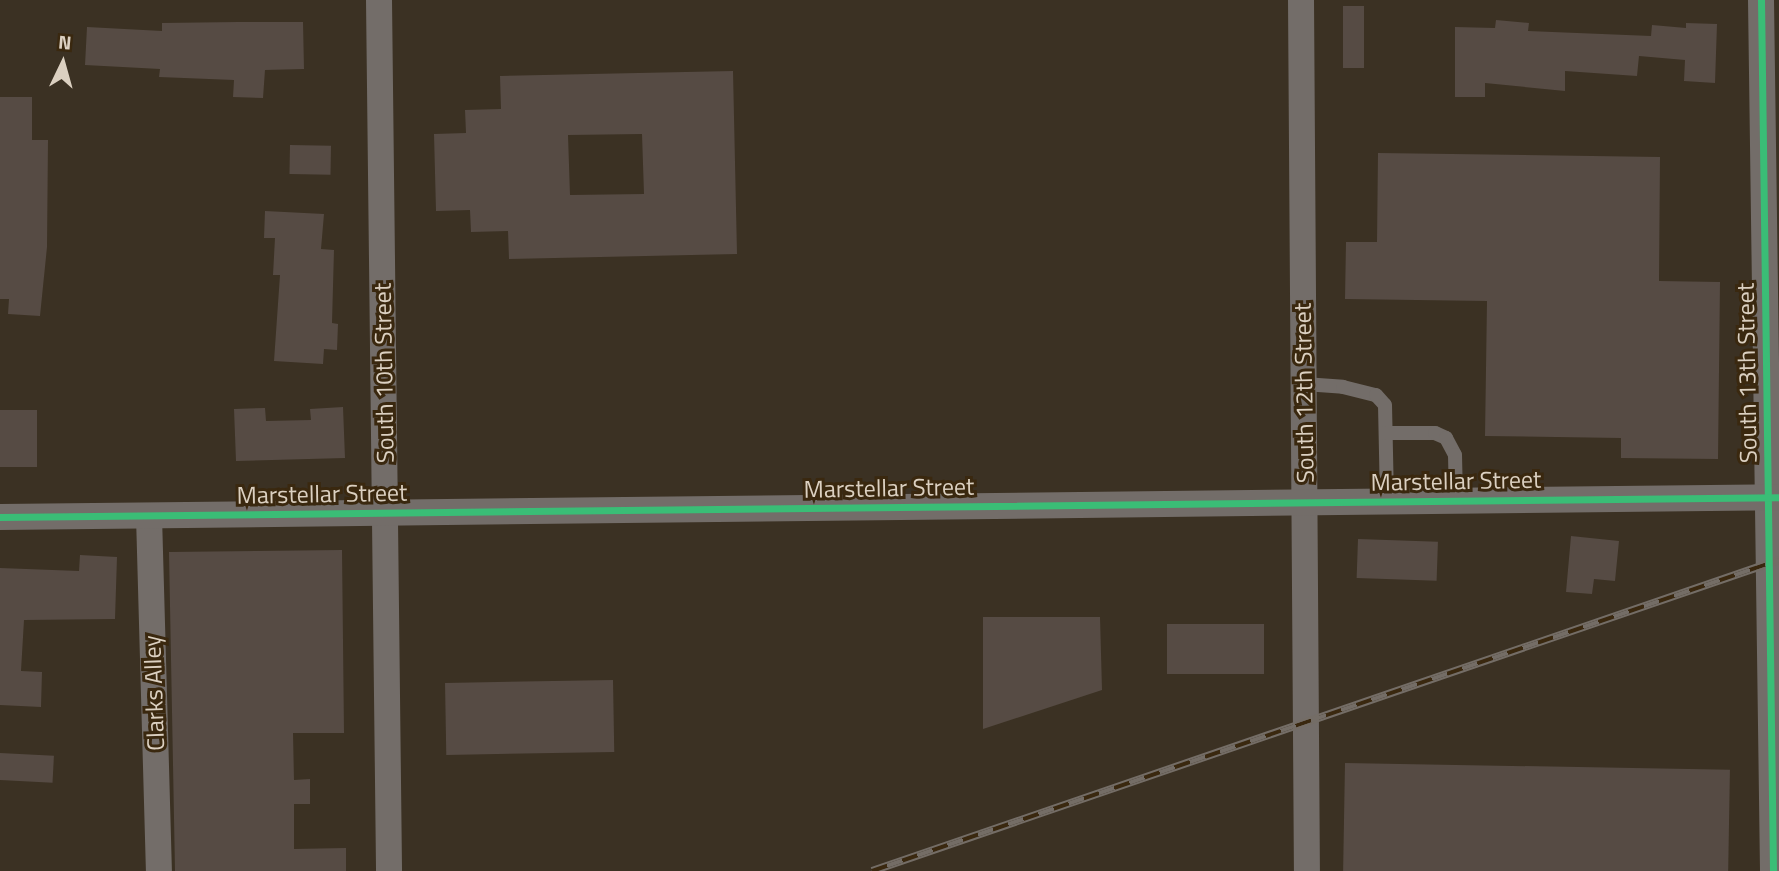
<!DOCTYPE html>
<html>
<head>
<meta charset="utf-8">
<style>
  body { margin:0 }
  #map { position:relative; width:1779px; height:871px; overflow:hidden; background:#3b3123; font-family:"Titillium Web",sans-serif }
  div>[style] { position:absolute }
  .building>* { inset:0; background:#564b44; transform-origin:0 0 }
  .lane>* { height:14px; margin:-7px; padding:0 7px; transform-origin:7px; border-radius:7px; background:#736d69 }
  .street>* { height:26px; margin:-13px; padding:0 13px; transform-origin:13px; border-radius:13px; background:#736d69 }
  .rail>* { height:8px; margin-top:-4px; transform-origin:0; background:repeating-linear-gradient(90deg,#3a280f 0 16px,#746d66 0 32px); box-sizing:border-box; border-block:2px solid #746d66 }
  .cycleway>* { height:7px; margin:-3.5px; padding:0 3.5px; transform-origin:3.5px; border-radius:3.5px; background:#3abd76 }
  span { translate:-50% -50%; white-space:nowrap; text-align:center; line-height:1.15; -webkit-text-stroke:6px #3a280f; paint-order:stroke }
  .street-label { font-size:24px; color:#dbd0c1 }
  .north { position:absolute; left:28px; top:28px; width:70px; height:70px; -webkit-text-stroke:5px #3a280f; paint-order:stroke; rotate:5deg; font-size:19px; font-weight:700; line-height:28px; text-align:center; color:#dbd0c1 }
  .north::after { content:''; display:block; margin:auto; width:24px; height:32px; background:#dbd0c1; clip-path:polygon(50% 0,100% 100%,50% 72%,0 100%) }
</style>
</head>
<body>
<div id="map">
  <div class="building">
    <div style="left:1343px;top:6px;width:21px;height:62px"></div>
    <div style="clip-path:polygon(1496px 20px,1529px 23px,1528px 31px,1651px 36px,1652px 25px,1686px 28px,1686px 23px,1717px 24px,1715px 83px,1684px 81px,1685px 60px,1639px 56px,1637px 76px,1565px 71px,1565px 91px,1485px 83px,1485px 97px,1455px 97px,1455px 27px,1495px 28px)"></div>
    <div style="clip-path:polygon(238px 22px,303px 22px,304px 69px,265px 70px,263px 98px,233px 97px,234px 80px,159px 77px,160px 69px,85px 65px,87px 27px,162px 31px,162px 23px)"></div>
    <div style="clip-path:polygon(evenodd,733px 71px,737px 254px,509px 259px,508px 231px,471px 232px,470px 210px,436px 211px,434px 134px,466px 133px,465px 110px,501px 109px,500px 76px,733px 71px,642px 134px,644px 194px,570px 195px,568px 135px,642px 134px)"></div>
    <div style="clip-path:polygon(0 97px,32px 97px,32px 140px,48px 140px,47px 247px,40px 316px,8px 314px,9px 299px,0 299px)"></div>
    <div style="left:290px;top:145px;width:41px;height:29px;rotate:1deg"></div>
    <div style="clip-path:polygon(1378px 153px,1660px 157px,1659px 281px,1720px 282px,1718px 459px,1621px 458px,1621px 438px,1485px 436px,1487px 301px,1345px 299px,1346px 242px,1377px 242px)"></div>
    <div style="clip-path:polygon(265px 211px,324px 214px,321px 249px,334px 250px,332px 323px,338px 324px,337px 350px,324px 349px,323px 364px,274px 361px,280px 275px,273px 275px,275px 238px,264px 238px)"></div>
    <div style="clip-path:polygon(343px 407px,345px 458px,236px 461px,234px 409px,265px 408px,266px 421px,311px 420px,310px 409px)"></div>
    <div style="left:0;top:410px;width:37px;height:57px"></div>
    <div style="clip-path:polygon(1571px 536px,1619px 541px,1615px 581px,1594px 579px,1592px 594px,1566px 592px)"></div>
    <div style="left:1358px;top:539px;width:80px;height:39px;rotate:2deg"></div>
    <div style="clip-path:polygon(342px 550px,344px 733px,293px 733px,294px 780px,310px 779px,310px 804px,294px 804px,294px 849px,346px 848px,346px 871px,175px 871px,169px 552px)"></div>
    <div style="clip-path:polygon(80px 555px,117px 557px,115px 619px,24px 620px,21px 671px,42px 672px,41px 707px,0 705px,0 568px,79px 571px)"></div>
    <div style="clip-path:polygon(983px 617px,1100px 617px,1102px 690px,983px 729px)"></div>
    <div style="left:1167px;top:624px;width:97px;height:50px"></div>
    <div style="left:613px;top:680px;width:72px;height:168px;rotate:89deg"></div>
    <div style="left:0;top:753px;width:54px;height:27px;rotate:3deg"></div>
    <div style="left:1345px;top:763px;width:385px;height:108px;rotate:1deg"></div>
  </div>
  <div class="lane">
    <div style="left:1304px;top:384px;width:39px;rotate:4deg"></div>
    <div style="left:1343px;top:387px;width:34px;rotate:14deg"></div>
    <div style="left:1376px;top:395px;width:13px;rotate:48deg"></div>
    <div style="left:1385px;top:405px;width:97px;rotate:88.8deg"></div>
    <div style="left:1386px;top:433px;width:49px"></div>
    <div style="left:1435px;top:433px;width:12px;rotate:24deg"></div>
    <div style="left:1446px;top:438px;width:19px;rotate:62deg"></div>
    <div style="left:1455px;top:455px;width:45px;rotate:88.7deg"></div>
  </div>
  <div class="street">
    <div style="left:379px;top:0;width:871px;rotate:89.34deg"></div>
    <div style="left:1301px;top:0;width:871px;rotate:89.61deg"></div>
    <div style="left:1761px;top:0;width:871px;rotate:89.21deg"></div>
    <div style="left:149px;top:516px;width:355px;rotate:88.4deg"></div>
    <div style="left:0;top:517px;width:1779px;rotate:-0.64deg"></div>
  </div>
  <div class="rail">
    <div style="left:872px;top:871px;width:959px;rotate:-18.93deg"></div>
  </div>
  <div class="cycleway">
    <div style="left:1761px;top:0;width:871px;rotate:89.21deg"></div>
    <div style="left:0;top:517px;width:1779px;rotate:-0.64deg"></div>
  </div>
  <div class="street-label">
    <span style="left:384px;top:373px;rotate:-91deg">South 10th Street</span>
    <span style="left:1747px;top:373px;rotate:-91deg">South 13th Street</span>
    <span style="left:1304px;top:393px;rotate:-91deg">South 12th Street</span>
    <span style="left:1456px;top:481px;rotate:-1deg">Marstellar Street</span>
    <span style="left:889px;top:488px;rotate:-1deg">Marstellar Street</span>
    <span style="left:322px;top:494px;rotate:-1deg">Marstellar Street</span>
    <span style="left:154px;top:693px;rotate:-92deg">Clarks Alley</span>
  </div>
  <div class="north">N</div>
</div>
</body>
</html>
